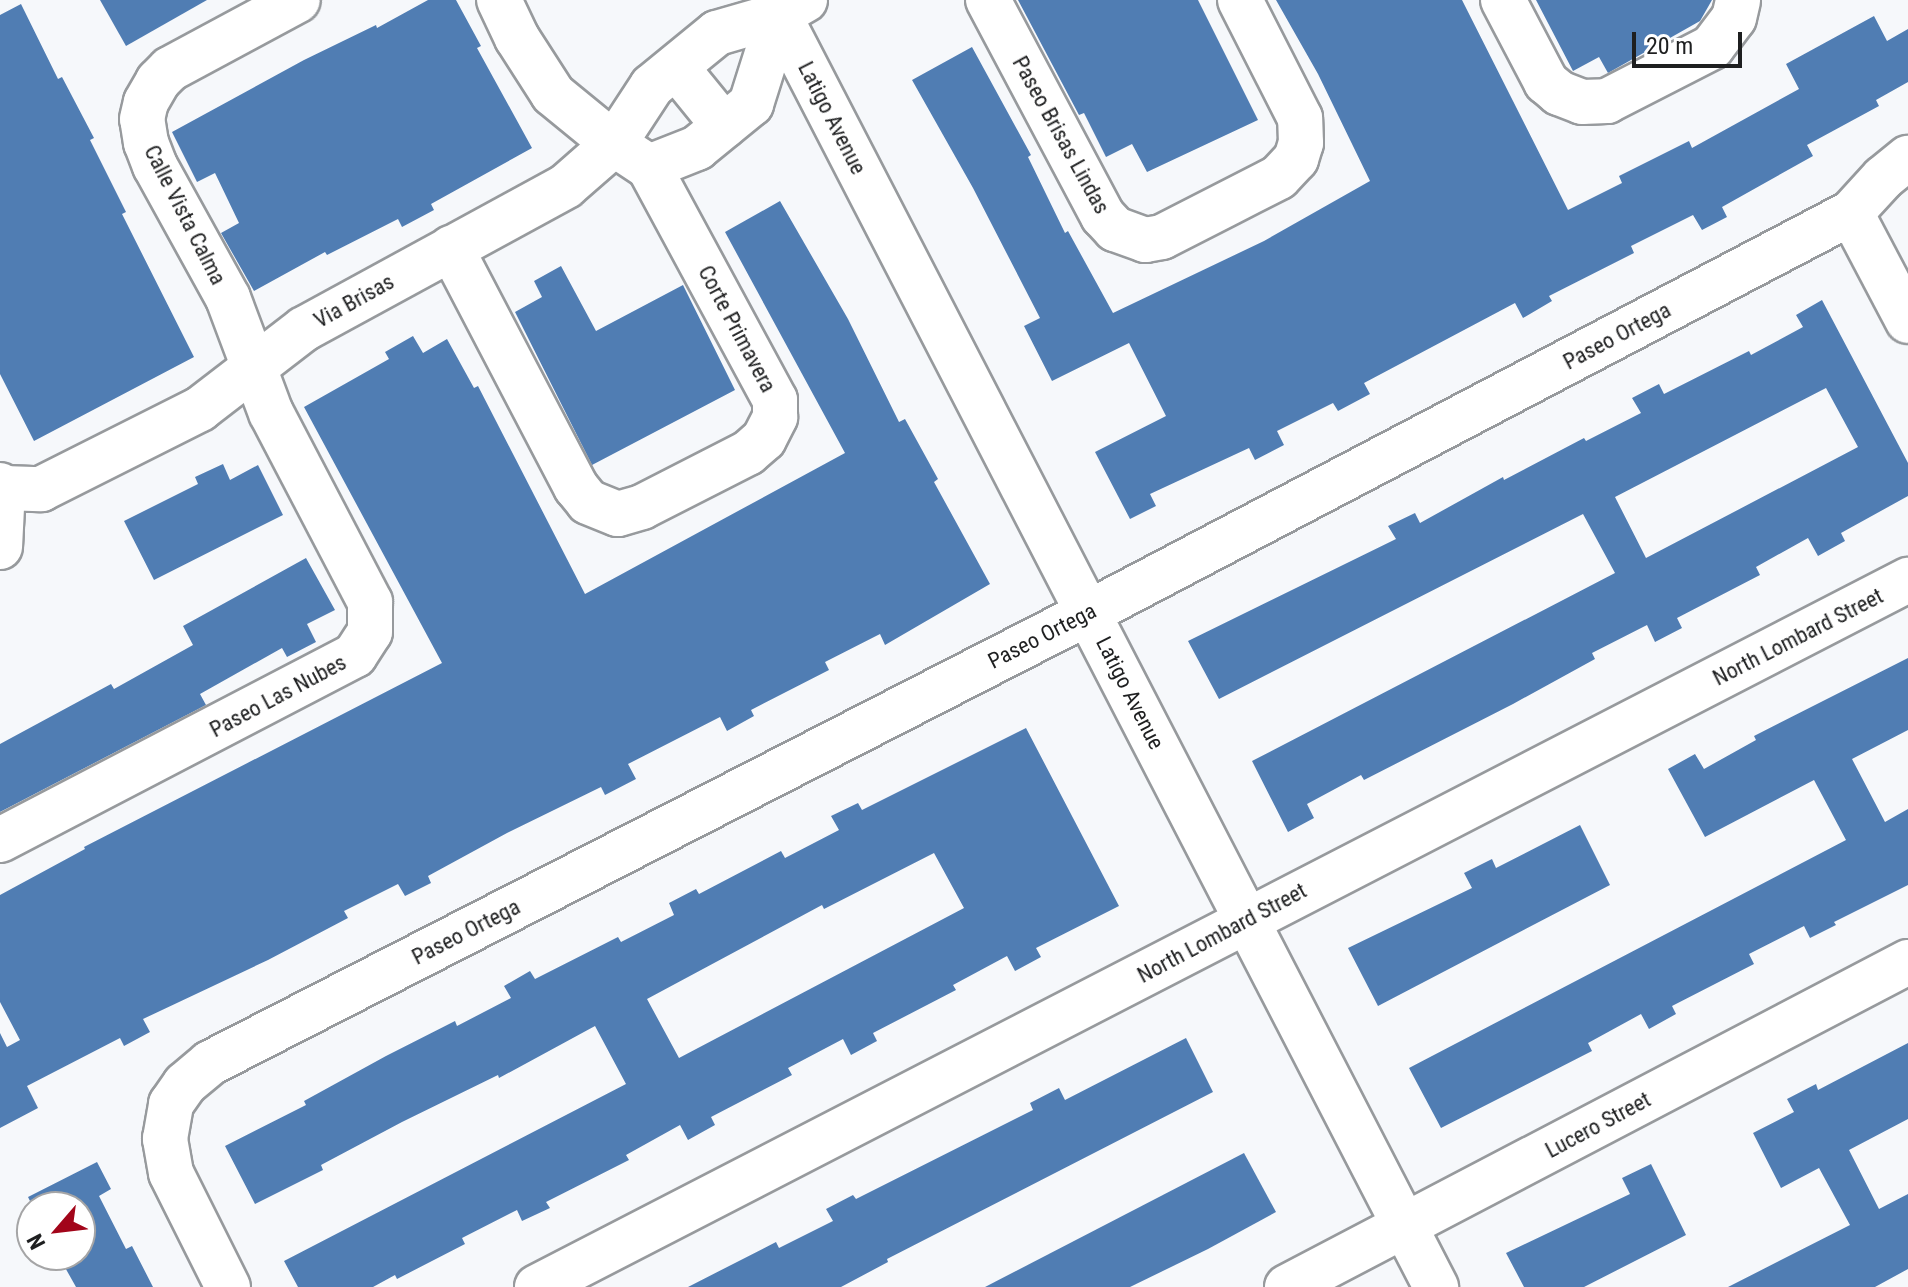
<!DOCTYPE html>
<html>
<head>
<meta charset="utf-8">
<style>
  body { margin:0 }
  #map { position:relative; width:1908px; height:1287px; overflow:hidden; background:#f6f8fb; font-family:"Roboto Condensed",sans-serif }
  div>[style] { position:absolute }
  .building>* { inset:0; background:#507db3 }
  .roads { filter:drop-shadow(2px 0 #979a9d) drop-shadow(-2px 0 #979a9d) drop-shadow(0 2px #979a9d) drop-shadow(0 -2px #979a9d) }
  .street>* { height:44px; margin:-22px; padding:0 22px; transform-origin:22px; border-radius:22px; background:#fff }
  span { translate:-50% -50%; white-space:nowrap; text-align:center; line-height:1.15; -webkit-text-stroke:7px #fff; paint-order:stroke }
  .street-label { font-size:22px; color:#1e1f20 }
  .north { position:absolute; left:16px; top:1191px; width:80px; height:80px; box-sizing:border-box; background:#fff; border:2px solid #a5a5a6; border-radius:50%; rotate:242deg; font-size:22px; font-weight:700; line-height:32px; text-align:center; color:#1e1f20 }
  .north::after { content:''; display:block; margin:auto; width:28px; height:36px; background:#a2051a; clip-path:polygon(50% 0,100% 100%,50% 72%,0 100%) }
  .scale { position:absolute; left:1632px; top:32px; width:110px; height:36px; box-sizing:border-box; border:4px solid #1e1f20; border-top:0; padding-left:10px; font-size:24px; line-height:28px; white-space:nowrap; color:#1e1f20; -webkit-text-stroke:6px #fff; paint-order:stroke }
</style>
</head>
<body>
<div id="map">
  <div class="building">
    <div style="clip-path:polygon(100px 0,207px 0,126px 46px)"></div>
    <div style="clip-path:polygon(428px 0,456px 0,481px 46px,477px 48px,532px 148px,431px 204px,434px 210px,402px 227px,398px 219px,327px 255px,325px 252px,254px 291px,221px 233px,239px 223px,215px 173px,197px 182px,172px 132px,304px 60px,376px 25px,377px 28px)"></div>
    <div style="clip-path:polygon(1018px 0,1198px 0,1258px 120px,1147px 172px,1132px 144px,1106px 157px,1084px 113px,1079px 115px)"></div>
    <div style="clip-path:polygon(1276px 0,1462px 0,1568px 210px,1622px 183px,1619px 176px,1689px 141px,1692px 148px,1799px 89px,1786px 64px,1874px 16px,1887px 41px,1908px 29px,1908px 82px,1876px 100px,1879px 106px,1807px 145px,1813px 156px,1722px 207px,1727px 217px,1702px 230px,1693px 215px,1631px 246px,1634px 253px,1549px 296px,1552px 301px,1523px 318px,1515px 303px,1364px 383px,1370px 394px,1338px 411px,1333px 403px,1277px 431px,1284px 445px,1255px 460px,1249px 448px,1150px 494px,1156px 506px,1130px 519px,1095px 452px,1166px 416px,1129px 343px,1052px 381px,1024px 326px,1040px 318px,973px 188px,912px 80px,972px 47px,1031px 155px,1028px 157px,1065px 233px,1068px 231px,1113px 313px,1264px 241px,1370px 181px,1318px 74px)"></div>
    <div style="clip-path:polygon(1536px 0,1712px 0,1700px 21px,1608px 73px,1599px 57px,1573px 71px)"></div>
    <div style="clip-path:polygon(21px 4px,58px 79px,62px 77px,94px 138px,90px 140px,126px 212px,122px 214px,194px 357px,34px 441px,0 374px,0 15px)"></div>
    <div style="clip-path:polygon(780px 201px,848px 319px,899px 422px,905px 419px,938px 479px,934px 482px,990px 584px,885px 645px,880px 634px,825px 662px,829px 670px,751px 710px,754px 716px,727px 731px,720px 717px,628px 764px,636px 779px,605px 795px,601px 787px,507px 833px,428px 876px,431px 883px,405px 896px,398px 884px,344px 911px,348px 918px,268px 960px,143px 1019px,150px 1032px,124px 1046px,120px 1038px,27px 1086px,38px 1108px,0 1128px,0 1033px,7px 1047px,20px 1040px,0 1002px,0 895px,85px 849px,84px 847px,442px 663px,304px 407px,389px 359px,385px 352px,413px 336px,423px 353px,447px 339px,474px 388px,478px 386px,585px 594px,845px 453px,725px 232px)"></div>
    <div style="clip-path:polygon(561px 266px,596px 331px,683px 285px,735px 390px,592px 465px,515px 312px,542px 297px,534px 281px)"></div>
    <div style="clip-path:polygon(evenodd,1822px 300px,1908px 463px,1908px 496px,1841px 533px,1845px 541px,1818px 556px,1808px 538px,1756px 567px,1760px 575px,1677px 618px,1682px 628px,1655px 642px,1647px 625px,1592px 653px,1595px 659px,1513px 704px,1364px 780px,1361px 775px,1307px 804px,1314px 818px,1288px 832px,1252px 761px,1615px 573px,1583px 514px,1219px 699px,1188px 641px,1396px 539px,1388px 526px,1415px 513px,1420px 523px,1503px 477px,1504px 480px,1584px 438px,1586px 441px,1641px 413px,1632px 398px,1659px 384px,1664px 394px,1749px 351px,1751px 355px,1803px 327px,1796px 315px,1822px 300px,1826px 388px,1858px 447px,1646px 558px,1615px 497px,1826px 388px)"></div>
    <div style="clip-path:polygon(223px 464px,230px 480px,258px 465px,283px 515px,154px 580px,124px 521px,198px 484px,195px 477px)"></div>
    <div style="clip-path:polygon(306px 558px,335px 610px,307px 624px,316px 642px,287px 657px,282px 648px,200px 694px,206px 705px,0 812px,0 744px,111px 684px,114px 689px,193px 645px,183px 626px)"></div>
    <div style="clip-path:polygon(1908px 658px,1908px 730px,1852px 759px,1885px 822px,1908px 809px,1908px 885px,1834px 922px,1836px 925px,1810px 938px,1804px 926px,1749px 954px,1754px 964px,1672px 1006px,1676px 1014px,1649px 1029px,1641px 1014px,1588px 1043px,1592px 1051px,1441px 1128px,1409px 1068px,1846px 840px,1814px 780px,1705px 837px,1668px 769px,1695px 754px,1704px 769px,1756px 740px,1754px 736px)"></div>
    <div style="clip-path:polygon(evenodd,1026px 728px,1119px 906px,1036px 948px,1041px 957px,1015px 971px,1007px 956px,953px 985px,956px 990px,873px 1033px,877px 1041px,851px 1055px,843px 1039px,788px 1068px,792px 1075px,711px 1117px,715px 1125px,688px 1140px,680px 1125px,626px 1155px,629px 1160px,546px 1202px,550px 1208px,522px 1221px,517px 1210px,462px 1238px,465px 1244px,397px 1279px,395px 1275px,373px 1287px,298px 1287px,284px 1261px,626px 1084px,595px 1026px,499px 1078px,498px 1075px,402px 1122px,321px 1165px,323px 1170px,255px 1204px,225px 1146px,306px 1105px,304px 1101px,386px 1056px,455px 1021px,457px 1026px,511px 998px,504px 986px,530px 971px,535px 979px,618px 937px,621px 942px,674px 915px,669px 903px,696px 889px,699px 894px,781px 851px,785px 858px,839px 830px,831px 816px,858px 803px,862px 810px,1026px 728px,934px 853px,964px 908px,679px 1058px,647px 999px,822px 905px,824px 909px,934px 853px)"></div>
    <div style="clip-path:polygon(1580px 825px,1610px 885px,1378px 1006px,1348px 948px,1472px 888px,1464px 873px,1492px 859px,1496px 868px)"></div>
    <div style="clip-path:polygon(1186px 1038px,1213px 1092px,887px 1259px,888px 1262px,841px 1287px,688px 1287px,776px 1242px,779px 1248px,833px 1221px,826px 1209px,853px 1195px,856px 1199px,1033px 1110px,1030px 1103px,1059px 1088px,1065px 1100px)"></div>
    <div style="clip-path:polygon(1908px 1043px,1908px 1119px,1849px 1150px,1879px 1209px,1908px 1194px,1908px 1269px,1875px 1287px,1728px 1287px,1850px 1225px,1819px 1168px,1781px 1188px,1753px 1133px,1794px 1112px,1787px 1099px,1816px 1084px,1818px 1090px)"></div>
    <div style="clip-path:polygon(1244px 1153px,1276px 1212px,1208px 1249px,1130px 1287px,985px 1287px)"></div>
    <div style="clip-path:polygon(97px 1162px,111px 1189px,99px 1196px,126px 1249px,132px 1246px,153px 1287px,76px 1287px,58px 1255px,80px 1255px,80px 1207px,33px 1207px,28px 1197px)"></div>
    <div style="clip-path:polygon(1651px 1164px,1686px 1235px,1584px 1287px,1524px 1287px,1506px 1253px,1630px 1194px,1622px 1178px)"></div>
  </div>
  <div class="roads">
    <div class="street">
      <div style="left:988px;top:0;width:245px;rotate:62deg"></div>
      <div style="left:1103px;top:216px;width:18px;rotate:47deg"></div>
      <div style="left:1115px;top:229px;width:32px;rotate:20deg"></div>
      <div style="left:1145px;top:240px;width:17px;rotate:-10deg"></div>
      <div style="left:1162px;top:237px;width:131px;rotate:-27.1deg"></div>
      <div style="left:1279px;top:177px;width:25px;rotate:-47deg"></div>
      <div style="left:1296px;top:159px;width:17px;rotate:-73deg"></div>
      <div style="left:1301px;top:143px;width:25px;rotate:-92deg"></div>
      <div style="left:1300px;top:118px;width:132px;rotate:-117deg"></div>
      <div style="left:1503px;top:0;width:93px;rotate:62.3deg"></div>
      <div style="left:1546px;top:82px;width:17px;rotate:40deg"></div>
      <div style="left:1559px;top:93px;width:25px;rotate:21deg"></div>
      <div style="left:1582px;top:102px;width:25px;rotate:-2deg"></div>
      <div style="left:1607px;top:101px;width:118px;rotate:-27.2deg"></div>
      <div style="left:1712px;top:47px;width:36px;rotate:-53deg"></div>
      <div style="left:1734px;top:18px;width:18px;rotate:-77deg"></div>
      <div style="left:779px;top:15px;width:1432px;rotate:62.68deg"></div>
      <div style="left:676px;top:67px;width:76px;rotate:50.9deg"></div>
      <div style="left:649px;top:167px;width:52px;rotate:-21.6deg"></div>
      <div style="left:697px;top:148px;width:70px;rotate:-39.2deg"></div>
      <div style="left:751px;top:104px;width:93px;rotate:-72.5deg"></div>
      <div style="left:1851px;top:213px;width:122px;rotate:62.2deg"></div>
      <div style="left:451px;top:248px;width:270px;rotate:62.4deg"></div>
      <div style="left:576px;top:487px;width:19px;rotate:51deg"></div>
      <div style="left:588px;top:502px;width:32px;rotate:22deg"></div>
      <div style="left:618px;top:514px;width:25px;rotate:-16deg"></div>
      <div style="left:642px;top:507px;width:119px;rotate:-27deg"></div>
      <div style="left:748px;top:453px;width:21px;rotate:-41deg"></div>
      <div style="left:764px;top:439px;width:25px;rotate:-63deg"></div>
      <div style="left:775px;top:417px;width:17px;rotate:-90deg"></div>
      <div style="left:775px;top:400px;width:265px;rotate:-118.4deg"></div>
      <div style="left:649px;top:167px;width:42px;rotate:-146.7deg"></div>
      <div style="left:614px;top:144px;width:79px;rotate:-140.7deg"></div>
      <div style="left:553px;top:94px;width:67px;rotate:-122.7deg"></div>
      <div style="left:517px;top:38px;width:42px;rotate:-115.3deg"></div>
      <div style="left:0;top:485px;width:4px;rotate:45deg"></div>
      <div style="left:3px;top:488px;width:59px;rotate:92.9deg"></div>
      <div style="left:3px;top:488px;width:38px;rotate:2deg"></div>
      <div style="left:41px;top:489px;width:178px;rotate:-26.7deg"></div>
      <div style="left:200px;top:409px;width:131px;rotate:-37.6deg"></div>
      <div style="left:304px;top:329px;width:298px;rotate:-28.6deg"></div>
      <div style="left:566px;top:186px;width:64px;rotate:-41.2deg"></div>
      <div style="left:614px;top:144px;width:69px;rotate:-56.8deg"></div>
      <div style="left:652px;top:86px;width:84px;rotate:-39.2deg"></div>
      <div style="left:717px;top:33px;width:65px;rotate:-16.2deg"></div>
      <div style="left:779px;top:15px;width:30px;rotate:-30deg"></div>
      <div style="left:0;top:840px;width:400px;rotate:-27.5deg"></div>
      <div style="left:355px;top:655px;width:27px;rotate:-57deg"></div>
      <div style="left:370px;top:632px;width:30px;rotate:-90deg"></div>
      <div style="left:370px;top:602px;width:213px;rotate:-117.6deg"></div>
      <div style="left:271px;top:413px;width:123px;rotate:-110.5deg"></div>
      <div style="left:228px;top:298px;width:151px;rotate:-118.9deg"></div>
      <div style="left:155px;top:166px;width:25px;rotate:-111deg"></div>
      <div style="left:146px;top:143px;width:24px;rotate:-99deg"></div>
      <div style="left:142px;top:119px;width:17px;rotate:-77deg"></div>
      <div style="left:146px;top:102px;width:24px;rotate:-60deg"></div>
      <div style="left:158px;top:81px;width:17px;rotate:-45deg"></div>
      <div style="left:170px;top:69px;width:145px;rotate:-28.3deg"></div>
      <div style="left:228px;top:1287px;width:127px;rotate:-116.6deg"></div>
      <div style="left:171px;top:1173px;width:35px;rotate:-100deg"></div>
      <div style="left:165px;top:1139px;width:36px;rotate:-80deg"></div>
      <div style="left:171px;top:1104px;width:24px;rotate:-55deg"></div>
      <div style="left:185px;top:1084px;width:33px;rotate:-40deg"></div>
      <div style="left:210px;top:1063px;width:987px;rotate:-27.14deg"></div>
      <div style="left:1088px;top:613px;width:861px;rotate:-27.67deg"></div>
      <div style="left:1851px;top:213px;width:47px;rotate:-47.6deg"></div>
      <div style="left:1883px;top:178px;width:32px;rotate:-39deg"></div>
      <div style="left:537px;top:1287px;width:1543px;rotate:-27.28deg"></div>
      <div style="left:1287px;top:1287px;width:701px;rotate:-27.63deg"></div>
    </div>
  </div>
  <div class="street-label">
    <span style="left:832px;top:118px;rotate:63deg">Latigo Avenue</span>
    <span style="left:1061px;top:135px;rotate:61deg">Paseo Brisas Lindas</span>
    <span style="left:185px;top:215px;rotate:63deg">Calle Vista Calma</span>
    <span style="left:354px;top:301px;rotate:-29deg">Via Brisas</span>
    <span style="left:737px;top:329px;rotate:62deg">Corte Primavera</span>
    <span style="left:1617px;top:336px;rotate:-28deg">Paseo Ortega</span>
    <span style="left:1042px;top:636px;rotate:-27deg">Paseo Ortega</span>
    <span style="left:1798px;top:637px;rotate:-27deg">North Lombard Street</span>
    <span style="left:1130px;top:693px;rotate:63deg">Latigo Avenue</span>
    <span style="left:278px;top:696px;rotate:-28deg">Paseo Las Nubes</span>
    <span style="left:466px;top:932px;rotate:-27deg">Paseo Ortega</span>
    <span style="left:1222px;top:933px;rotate:-28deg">North Lombard Street</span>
    <span style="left:1598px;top:1125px;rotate:-28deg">Lucero Street</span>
  </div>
  <div class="north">N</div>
  <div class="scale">20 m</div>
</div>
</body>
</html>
